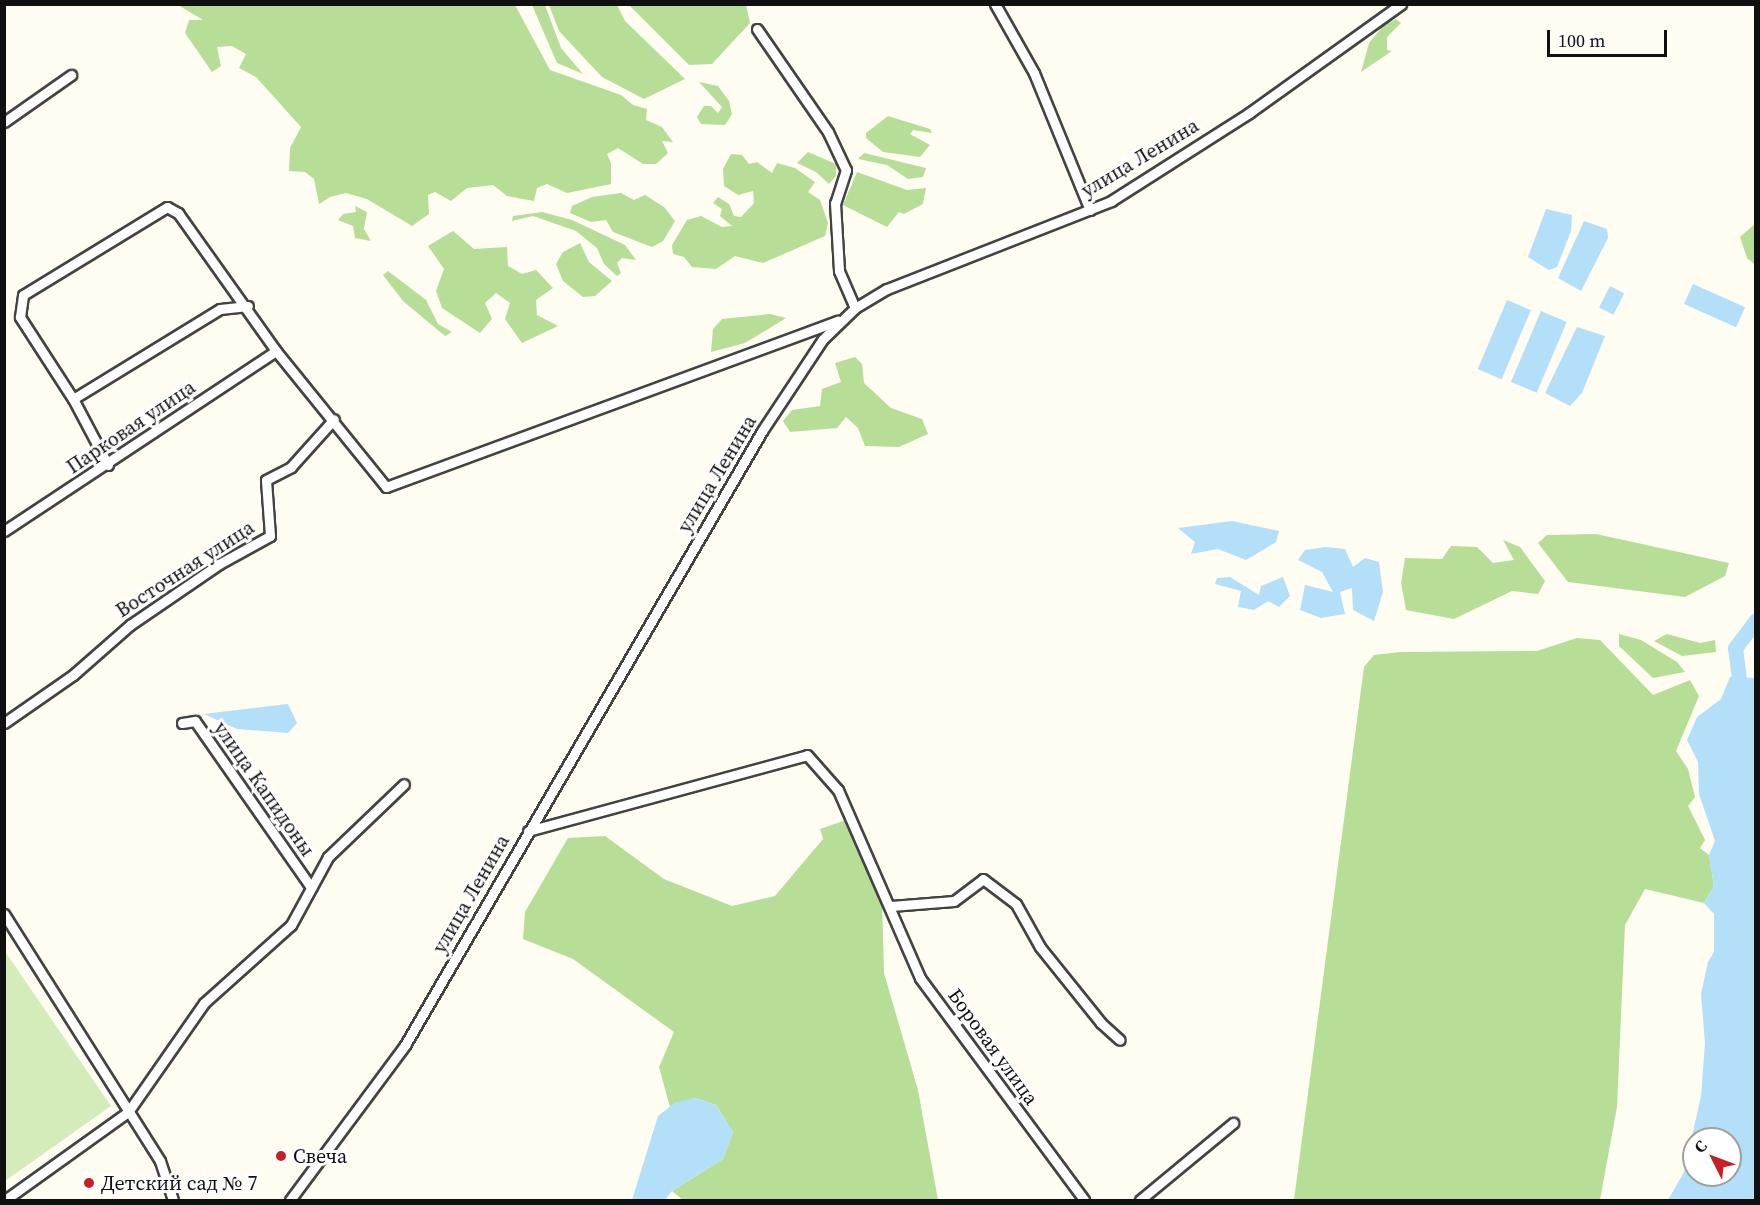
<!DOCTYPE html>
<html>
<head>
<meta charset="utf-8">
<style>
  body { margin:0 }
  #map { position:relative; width:1760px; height:1205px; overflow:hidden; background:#fffcf2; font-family:"Source Serif 4",serif }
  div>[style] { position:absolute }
  .green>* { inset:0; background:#d4ecb9 }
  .forest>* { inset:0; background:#b7de97 }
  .water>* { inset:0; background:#b4dff9; transform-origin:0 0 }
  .river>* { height:15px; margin:-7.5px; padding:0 7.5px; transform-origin:7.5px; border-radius:7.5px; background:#b4dff9 }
  .roads { filter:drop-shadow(2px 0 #434343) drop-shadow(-2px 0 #434343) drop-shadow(0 2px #434343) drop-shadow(0 -2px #434343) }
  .minor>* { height:9px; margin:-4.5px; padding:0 4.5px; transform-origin:4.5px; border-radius:4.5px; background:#fff }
  .dots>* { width:16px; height:16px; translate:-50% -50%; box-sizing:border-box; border:3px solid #fff; border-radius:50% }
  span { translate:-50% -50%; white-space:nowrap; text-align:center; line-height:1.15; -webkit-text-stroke:6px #fff; paint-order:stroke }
  .street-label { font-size:20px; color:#101010 }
  .poi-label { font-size:20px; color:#101010 }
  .left { translate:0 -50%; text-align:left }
  .frame { position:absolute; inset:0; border:6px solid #101010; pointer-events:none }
  .north { position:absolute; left:1682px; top:1127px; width:60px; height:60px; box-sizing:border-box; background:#fff; border:2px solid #9f9f9f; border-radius:50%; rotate:312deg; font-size:16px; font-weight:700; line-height:24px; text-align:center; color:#101010 }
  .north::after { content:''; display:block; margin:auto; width:21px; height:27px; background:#c81f27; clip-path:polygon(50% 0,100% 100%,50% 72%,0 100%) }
  .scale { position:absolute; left:1547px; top:30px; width:120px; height:27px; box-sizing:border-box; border:3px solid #101010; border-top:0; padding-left:8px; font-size:18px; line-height:21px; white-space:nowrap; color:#101010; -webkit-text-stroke:4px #fff; paint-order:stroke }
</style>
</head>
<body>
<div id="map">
  <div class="green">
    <div style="clip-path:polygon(4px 950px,111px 1106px,5px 1181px,4px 1181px)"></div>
  </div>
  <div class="forest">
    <div style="clip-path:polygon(178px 5px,515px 5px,550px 70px,621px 95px,633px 105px,647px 109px,646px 120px,662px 127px,673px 142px,662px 141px,668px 153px,656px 164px,643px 164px,618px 148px,607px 154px,611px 163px,611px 184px,567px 193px,547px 184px,537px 188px,534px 201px,507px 196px,493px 185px,467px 188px,451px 201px,435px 192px,428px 195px,429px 214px,412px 226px,367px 199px,346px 193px,330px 197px,319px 204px,314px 179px,305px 172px,289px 171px,290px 148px,301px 127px,256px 77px,239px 68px,246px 54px,232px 46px,217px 47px,221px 66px,212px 72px,185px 33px,189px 20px,203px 20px)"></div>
    <div style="clip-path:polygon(532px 5px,545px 5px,561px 48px,583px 74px,557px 63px)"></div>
    <div style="clip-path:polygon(549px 5px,617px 5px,625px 21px,685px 79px,644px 99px,602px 77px,559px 31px)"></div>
    <div style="clip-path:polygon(629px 5px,746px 5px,750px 23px,712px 64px,689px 65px)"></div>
    <div style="clip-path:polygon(1396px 19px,1401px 23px,1387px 37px,1387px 50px,1392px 51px,1361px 72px,1369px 43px,1383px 26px)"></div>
    <div style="clip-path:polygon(699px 82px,718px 86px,729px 101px,732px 114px,725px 125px,701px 124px,697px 117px,704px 106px,711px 106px,718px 113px,722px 107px)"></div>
    <div style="clip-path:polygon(888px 116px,930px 129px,932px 133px,913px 130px,910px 134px,930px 145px,920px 157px,883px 152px,866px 138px,866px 133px)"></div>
    <div style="clip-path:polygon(808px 152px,836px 164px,836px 176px,829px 184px,816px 172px,797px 163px)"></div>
    <div style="clip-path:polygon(864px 153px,926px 168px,923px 177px,908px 179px,887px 165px,858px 159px)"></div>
    <div style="clip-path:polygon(731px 154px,742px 155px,749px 164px,757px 162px,772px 173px,777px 163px,795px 168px,815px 182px,808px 192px,820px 200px,828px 223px,825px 236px,763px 263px,735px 256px,716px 269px,692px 267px,684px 257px,673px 254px,672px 245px,687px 220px,701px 216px,722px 227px,732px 226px,720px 216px,722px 209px,713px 203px,718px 197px,729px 204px,734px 216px,741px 217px,754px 203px,753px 191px,738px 195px,724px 186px,723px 169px)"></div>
    <div style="clip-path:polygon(857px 172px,907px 190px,926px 188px,923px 204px,904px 214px,899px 212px,887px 227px,843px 205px)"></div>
    <div style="clip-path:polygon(621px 193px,634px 200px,645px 195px,664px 207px,675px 221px,663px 241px,652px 247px,613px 232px,606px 220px,591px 222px,570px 213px,572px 206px,592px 197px)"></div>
    <div style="clip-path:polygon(355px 206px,367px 212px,364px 229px,371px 241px,355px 238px,353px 226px,338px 220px,343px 214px,356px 212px)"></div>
    <div style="clip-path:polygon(542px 212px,572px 220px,625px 245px,636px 260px,622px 258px,617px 263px,621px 273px,617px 276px,604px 264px,597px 248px,576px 231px,533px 216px,512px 221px,513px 216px)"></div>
    <div style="clip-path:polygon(1755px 224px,1755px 265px,1747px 258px,1740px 237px)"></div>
    <div style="clip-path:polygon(453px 231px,474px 249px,507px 247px,508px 266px,522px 274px,536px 270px,553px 288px,536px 300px,537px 315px,558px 326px,522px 343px,505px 319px,510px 303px,496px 293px,485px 303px,492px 319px,480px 333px,442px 308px,436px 291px,444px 269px,428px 246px)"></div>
    <div style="clip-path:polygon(580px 243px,589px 262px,612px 281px,595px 296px,583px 297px,563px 281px,556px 264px,563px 252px)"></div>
    <div style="clip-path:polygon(388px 271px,426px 300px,438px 324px,452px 332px,445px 336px,403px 301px,383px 275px)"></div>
    <div style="clip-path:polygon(770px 314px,786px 318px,745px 343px,711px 352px,713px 329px,722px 319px)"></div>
    <div style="clip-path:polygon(855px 357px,862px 364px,864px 383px,891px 408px,922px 419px,928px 434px,899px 447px,865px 446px,858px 428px,846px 417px,837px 428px,790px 432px,783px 421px,792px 410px,820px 406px,822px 389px,841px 382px,835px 363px)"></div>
    <div style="clip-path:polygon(1596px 534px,1729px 563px,1725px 576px,1685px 597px,1568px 582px,1538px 543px,1547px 535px)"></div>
    <div style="clip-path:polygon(1503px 540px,1520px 547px,1545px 581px,1538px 594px,1512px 591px,1454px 619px,1406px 610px,1401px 583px,1405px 558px,1442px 559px,1451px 546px,1477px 547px,1493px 563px,1514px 560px)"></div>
    <div style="clip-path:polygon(1619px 634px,1641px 640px,1677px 662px,1685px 672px,1653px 678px,1619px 646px)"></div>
    <div style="clip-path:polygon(1667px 634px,1700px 643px,1715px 640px,1716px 652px,1682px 656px,1654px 641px)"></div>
    <div style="clip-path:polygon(1577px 638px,1600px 640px,1653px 695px,1690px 680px,1699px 696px,1676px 751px,1688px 769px,1695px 797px,1688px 806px,1705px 840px,1700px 848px,1709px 855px,1714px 886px,1704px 903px,1645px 889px,1625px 925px,1617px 1107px,1600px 1200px,1294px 1200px,1364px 667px,1374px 655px,1400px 652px,1537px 651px)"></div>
    <div style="clip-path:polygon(846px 820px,882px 902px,884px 973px,918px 1090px,938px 1200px,683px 1200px,672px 1191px,723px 1159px,733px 1132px,716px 1105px,695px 1098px,670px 1107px,659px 1067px,674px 1032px,573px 959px,523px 939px,525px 912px,568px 838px,605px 836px,664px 879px,732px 906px,775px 896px,823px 839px,820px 829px)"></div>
  </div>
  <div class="water">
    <div style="clip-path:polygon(1546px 209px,1572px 215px,1571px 231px,1557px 267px,1549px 270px,1528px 257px)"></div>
    <div style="clip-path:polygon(1584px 221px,1607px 229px,1608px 238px,1581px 291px,1558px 278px)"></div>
    <div style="left:1693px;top:284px;width:57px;height:22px;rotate:24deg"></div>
    <div style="left:1610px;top:286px;width:16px;height:24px;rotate:27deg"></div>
    <div style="left:1507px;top:300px;width:26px;height:75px;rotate:23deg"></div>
    <div style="left:1541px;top:311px;width:28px;height:77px;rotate:23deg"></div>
    <div style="clip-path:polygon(1577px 327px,1605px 336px,1582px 393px,1570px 406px,1545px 393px)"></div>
    <div style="clip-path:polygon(1232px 521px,1279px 531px,1276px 542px,1246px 560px,1218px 549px,1191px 554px,1195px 542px,1178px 528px)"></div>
    <div style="clip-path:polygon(1325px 547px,1345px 549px,1353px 567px,1365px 558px,1379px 562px,1383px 592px,1374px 621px,1353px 610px,1352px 588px,1340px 592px,1345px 614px,1321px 618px,1300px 610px,1305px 585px,1333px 592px,1322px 572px,1298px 560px,1305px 550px)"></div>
    <div style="clip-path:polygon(1230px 577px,1259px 595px,1261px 586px,1283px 577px,1290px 596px,1279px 607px,1268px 601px,1254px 610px,1238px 607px,1241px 591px,1215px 584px,1217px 578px)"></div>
    <div style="clip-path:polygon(evenodd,1730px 677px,1755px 678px,1755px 1200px,1668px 1200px,1684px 1172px,1701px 1096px,1705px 1043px,1701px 994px,1708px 962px,1714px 952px,1714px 914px,1704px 903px,1714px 886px,1709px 855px,1715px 841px,1699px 794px,1698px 762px,1687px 740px,1697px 717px,1721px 699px,1730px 677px,1694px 1139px,1730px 1139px,1730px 1175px,1694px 1175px,1694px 1139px)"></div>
    <div style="clip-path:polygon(288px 704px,297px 723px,288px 733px,237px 729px,204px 714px)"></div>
    <div style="clip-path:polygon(695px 1098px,716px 1105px,733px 1132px,723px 1159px,672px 1191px,665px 1200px,632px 1200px,658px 1116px,676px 1102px)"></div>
  </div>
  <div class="river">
    <div style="left:1741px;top:694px;width:46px;rotate:-97.4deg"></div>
    <div style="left:1735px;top:648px;width:35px;rotate:-53deg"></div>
  </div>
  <div class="roads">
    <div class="minor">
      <div style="left:995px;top:4px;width:79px;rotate:60.5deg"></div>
      <div style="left:1034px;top:73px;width:148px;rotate:67.8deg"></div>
      <div style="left:757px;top:29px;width:125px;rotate:55.4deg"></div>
      <div style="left:828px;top:132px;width:42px;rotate:64.7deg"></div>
      <div style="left:846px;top:170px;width:35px;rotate:108deg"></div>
      <div style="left:835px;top:203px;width:68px;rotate:86.6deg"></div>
      <div style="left:839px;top:271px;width:40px;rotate:66.6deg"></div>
      <div style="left:4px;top:122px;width:82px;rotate:-35deg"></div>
      <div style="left:73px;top:399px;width:172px;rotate:-31.5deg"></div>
      <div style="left:220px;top:309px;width:28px;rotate:-6deg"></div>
      <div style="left:108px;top:465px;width:75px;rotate:-117.9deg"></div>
      <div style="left:73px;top:399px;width:98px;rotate:-122.9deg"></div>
      <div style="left:20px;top:317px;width:22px;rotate:-82deg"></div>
      <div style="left:23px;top:295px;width:169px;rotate:-31.4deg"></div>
      <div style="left:167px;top:207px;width:13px;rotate:29deg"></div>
      <div style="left:178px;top:213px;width:169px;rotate:54.6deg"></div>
      <div style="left:276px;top:351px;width:175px;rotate:51deg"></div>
      <div style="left:386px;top:487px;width:482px;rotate:-20.2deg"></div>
      <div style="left:4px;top:531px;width:326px;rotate:-33.5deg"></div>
      <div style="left:4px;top:723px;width:84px;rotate:-34.8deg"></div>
      <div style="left:73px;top:675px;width:76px;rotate:-41.3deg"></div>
      <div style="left:130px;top:625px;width:108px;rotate:-34.4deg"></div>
      <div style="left:219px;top:564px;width:58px;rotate:-28.8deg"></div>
      <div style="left:270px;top:536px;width:56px;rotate:-94.1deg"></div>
      <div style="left:266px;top:480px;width:28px;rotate:-27deg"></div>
      <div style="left:291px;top:467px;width:64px;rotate:-48.1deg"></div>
      <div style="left:182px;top:723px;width:13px;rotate:-9deg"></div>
      <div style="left:195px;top:721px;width:203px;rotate:55.1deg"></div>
      <div style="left:528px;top:831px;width:289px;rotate:-15.2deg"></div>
      <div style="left:807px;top:755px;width:47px;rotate:48.5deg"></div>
      <div style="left:838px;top:790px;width:205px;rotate:66.4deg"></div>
      <div style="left:920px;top:978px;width:276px;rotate:53.5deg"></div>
      <div style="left:891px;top:906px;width:63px;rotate:-4.5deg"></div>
      <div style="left:954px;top:901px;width:36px;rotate:-37deg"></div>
      <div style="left:983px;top:879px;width:41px;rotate:37.1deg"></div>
      <div style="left:1016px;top:904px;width:49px;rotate:60.8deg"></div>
      <div style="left:1040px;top:947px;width:97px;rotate:51.2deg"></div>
      <div style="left:1101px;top:1023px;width:25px;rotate:42deg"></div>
      <div style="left:4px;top:914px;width:292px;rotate:57.7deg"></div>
      <div style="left:160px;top:1161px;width:41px;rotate:71.6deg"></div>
      <div style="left:5px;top:1200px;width:151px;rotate:-35.6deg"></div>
      <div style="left:128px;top:1112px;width:133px;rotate:-55.1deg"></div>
      <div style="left:204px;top:1003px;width:117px;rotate:-41.9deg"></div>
      <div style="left:291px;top:925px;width:77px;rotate:-61.4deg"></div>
      <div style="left:328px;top:857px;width:105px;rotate:-43.8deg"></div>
      <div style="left:290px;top:1200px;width:193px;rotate:-53.4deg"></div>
      <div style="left:405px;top:1045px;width:710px;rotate:-59.82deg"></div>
      <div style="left:762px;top:431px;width:110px;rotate:-56.5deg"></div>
      <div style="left:823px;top:339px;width:45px;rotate:-44.1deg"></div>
      <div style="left:855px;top:308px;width:37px;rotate:-31deg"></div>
      <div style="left:887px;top:289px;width:241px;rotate:-21.4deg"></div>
      <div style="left:1111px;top:201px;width:164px;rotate:-32.5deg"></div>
      <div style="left:1249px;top:113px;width:187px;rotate:-35.6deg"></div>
      <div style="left:1140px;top:1200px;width:121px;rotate:-39.6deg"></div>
    </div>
  </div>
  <div class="dots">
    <div style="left:281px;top:1156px;background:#c81f27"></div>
    <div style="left:89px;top:1183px;background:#c81f27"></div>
  </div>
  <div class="street-label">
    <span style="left:1140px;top:158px;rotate:-31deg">улица Ленина</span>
    <span style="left:131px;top:427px;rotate:-34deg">Парковая улица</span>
    <span style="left:717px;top:474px;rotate:-59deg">улица Ленина</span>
    <span style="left:185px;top:569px;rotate:-33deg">Восточная улица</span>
    <span style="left:264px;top:789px;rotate:55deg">улица Капидоны</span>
    <span style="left:471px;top:894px;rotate:-60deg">улица Ленина</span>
    <span style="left:993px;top:1047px;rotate:54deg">Боровая улица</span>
  </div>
  <div class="poi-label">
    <span class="left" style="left:293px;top:1156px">Свеча</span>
    <span class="left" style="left:101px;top:1183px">Детский сад № 7</span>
  </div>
  <div class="frame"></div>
  <div class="north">С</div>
  <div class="scale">100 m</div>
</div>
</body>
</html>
